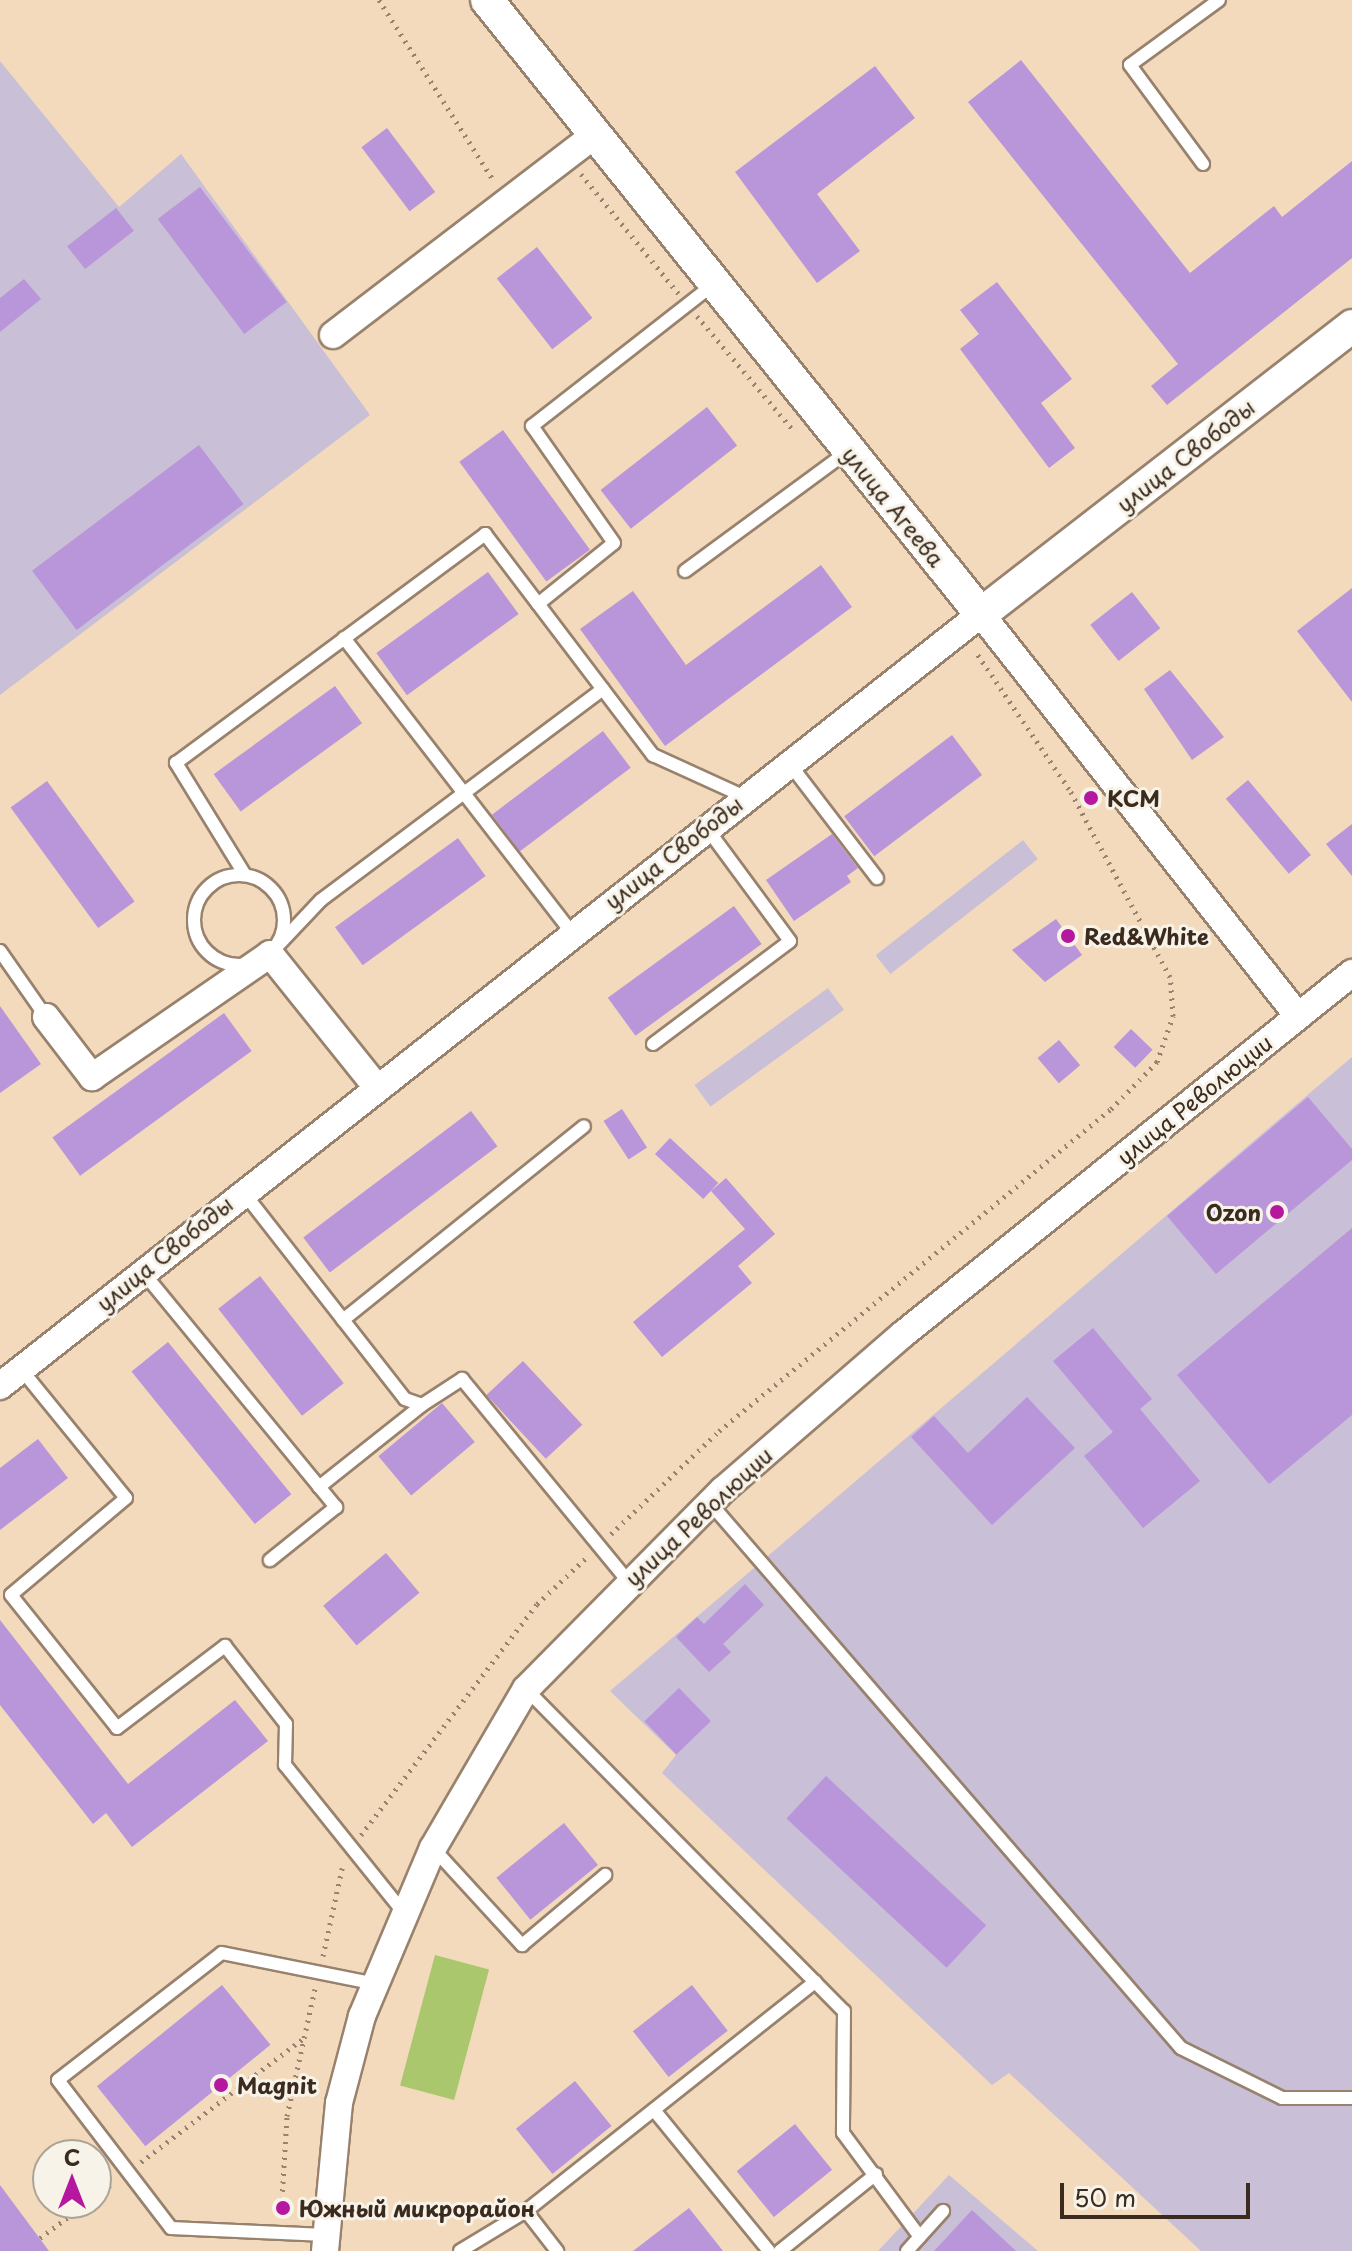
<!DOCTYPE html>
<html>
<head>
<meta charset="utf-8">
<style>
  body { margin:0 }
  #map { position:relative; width:1352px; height:2251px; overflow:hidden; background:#f4dabc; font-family:"Playpen Sans",sans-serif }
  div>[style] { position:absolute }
  .industrial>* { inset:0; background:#c9bfd7; transform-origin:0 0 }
  .green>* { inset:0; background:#aac76d; transform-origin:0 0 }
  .building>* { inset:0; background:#b995da; transform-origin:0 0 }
  .path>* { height:5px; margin-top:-2.5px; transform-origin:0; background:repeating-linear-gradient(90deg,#98826d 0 2px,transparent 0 8px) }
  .roads { filter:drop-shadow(2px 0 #98826d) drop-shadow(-2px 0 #98826d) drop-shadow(0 2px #98826d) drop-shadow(0 -2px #98826d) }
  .service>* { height:12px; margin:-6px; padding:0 6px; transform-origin:6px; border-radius:6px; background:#fff }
  .service>.ring { margin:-6px; padding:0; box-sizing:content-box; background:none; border:12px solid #fff; border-radius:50% }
  .minor>* { height:26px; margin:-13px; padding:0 13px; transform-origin:13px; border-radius:13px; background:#fff }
  .tertiary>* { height:32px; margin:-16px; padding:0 16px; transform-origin:16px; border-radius:16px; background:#fff }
  .dots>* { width:22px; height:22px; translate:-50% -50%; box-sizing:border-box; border:4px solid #f7f3e8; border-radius:50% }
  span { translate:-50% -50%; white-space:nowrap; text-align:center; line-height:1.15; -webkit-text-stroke:6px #f7f3e8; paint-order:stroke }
  .street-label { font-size:22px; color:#3b2a1e }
  .poi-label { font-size:22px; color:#3b2a1e; font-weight:700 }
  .left { translate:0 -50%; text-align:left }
  .right { translate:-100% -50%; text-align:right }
  .north { position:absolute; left:32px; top:2139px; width:80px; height:80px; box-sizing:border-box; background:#f7f3e8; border:2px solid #aca397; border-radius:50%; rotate:0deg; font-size:22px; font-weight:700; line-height:32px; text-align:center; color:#3b2a1e }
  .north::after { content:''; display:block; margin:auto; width:28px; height:36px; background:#b5179e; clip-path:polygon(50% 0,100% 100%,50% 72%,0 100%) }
  .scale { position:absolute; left:1060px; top:2183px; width:190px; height:36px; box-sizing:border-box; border:4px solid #3b2a1e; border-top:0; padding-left:10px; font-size:24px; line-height:28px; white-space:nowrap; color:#3b2a1e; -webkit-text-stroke:6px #f7f3e8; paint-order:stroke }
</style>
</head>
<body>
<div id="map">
  <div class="industrial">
    <div style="clip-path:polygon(0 61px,119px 207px,181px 154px,370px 415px,0 695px)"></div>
    <div style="left:1023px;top:840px;width:24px;height:187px;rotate:52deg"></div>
    <div style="left:828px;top:988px;width:27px;height:165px;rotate:54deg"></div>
    <div style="clip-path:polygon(1352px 1057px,1352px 2251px,1201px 2251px,1009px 2073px,992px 2085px,662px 1773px,676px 1755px,610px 1691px)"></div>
    <div style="clip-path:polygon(949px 2175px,1038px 2251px,878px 2251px)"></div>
  </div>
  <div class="green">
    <div style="left:435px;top:1955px;width:56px;height:135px;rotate:15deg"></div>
  </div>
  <div class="building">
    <div style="clip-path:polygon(1021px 60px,1190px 273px,1274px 206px,1282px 217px,1352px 161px,1352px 258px,1167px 405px,1151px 386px,1178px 364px,968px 102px)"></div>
    <div style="clip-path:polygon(875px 66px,915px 118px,817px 194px,860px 251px,817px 283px,735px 172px)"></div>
    <div style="left:387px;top:128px;width:80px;height:32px;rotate:53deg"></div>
    <div style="left:200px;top:187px;width:144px;height:53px;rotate:53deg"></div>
    <div style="left:116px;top:208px;width:29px;height:62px;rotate:52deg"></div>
    <div style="left:537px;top:247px;width:90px;height:51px;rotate:52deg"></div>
    <div style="clip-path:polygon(24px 279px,41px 299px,0 332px,0 298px)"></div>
    <div style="clip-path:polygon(997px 282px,1072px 379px,1041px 403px,1075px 448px,1049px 468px,960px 349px,979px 334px,960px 310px)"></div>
    <div style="left:707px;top:407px;width:49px;height:135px;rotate:52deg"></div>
    <div style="left:503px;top:430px;width:148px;height:54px;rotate:54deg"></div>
    <div style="left:199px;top:445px;width:74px;height:209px;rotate:53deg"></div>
    <div style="clip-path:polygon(821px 565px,852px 607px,665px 746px,580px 629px,633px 591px,686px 665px)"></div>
    <div style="left:488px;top:572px;width:52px;height:138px;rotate:54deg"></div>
    <div style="clip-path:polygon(1352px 588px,1352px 702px,1297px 631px)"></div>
    <div style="left:1132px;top:592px;width:46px;height:53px;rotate:52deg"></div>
    <div style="clip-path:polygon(1170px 670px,1224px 737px,1192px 760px,1144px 689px)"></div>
    <div style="left:335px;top:686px;width:46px;height:150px;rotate:54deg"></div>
    <div style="left:603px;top:731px;width:46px;height:139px;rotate:53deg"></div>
    <div style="left:952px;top:735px;width:50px;height:135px;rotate:53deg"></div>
    <div style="left:1248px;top:780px;width:98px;height:29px;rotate:50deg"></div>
    <div style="left:47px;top:781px;width:149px;height:45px;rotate:54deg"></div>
    <div style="clip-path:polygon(1352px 824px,1352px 876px,1326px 844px)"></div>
    <div style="clip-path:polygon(832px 834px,858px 868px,847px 876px,851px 882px,794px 921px,766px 880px)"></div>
    <div style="left:458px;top:838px;width:47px;height:152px;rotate:54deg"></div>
    <div style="left:734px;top:906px;width:47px;height:156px;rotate:54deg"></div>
    <div style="clip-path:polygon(1056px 919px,1082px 955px,1045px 982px,1012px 950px)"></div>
    <div style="clip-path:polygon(0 1006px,41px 1064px,0 1093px)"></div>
    <div style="left:224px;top:1013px;width:47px;height:212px;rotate:54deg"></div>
    <div style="left:1131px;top:1029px;width:30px;height:25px;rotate:44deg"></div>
    <div style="left:1059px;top:1040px;width:33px;height:28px;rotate:50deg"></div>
    <div style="clip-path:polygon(1308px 1097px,1352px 1149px,1352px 1160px,1216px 1274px,1167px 1216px)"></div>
    <div style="left:622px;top:1109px;width:46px;height:22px;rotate:57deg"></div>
    <div style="left:471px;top:1111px;width:44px;height:210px;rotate:53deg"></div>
    <div style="left:670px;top:1138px;width:66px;height:22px;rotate:43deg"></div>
    <div style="clip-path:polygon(726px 1178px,775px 1234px,738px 1266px,752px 1283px,662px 1357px,633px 1322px,745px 1229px,711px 1191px)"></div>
    <div style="clip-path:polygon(1352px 1228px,1352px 1415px,1269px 1484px,1177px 1375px)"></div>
    <div style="left:260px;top:1276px;width:136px;height:53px;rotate:52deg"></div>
    <div style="clip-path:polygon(1093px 1328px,1152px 1399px,1140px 1409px,1200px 1481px,1143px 1528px,1084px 1456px,1113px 1432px,1053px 1361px)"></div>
    <div style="left:168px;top:1342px;width:196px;height:47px;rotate:51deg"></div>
    <div style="left:523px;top:1361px;width:87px;height:50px;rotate:47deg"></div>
    <div style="clip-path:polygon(1027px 1397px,1075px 1448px,992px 1525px,911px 1437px,934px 1416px,968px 1453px)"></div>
    <div style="left:442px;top:1403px;width:51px;height:83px;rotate:50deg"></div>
    <div style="clip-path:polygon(38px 1439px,68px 1478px,0 1530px,0 1468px)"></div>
    <div style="left:386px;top:1553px;width:52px;height:82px;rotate:50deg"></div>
    <div style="clip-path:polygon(745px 1584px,764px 1605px,723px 1644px,731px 1652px,709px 1672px,676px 1637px,697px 1617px,704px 1624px)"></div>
    <div style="clip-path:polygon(0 1620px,128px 1784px,235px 1700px,268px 1741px,132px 1847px,106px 1813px,93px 1824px,0 1705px)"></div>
    <div style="left:679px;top:1688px;width:46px;height:48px;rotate:46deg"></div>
    <div style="left:826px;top:1776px;width:219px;height:58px;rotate:43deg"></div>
    <div style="left:564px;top:1823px;width:54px;height:87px;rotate:51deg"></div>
    <div style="left:222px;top:1985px;width:77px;height:161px;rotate:51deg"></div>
    <div style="left:692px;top:1985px;width:58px;height:75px;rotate:52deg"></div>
    <div style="left:575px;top:2081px;width:58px;height:76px;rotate:51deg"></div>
    <div style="left:795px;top:2124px;width:59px;height:75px;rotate:51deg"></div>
    <div style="clip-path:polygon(0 2185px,49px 2251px,0 2251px)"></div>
    <div style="clip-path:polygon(689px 2208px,723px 2251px,633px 2251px)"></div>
    <div style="clip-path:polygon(972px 2210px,1016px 2251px,934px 2251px)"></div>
  </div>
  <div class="path">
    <div style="left:379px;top:0;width:214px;rotate:57.6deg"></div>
    <div style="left:581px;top:174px;width:154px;rotate:50.8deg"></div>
    <div style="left:697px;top:316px;width:150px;rotate:49.9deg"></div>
    <div style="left:611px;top:1534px;width:149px;rotate:-43.6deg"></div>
    <div style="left:719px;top:1431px;width:507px;rotate:-39.4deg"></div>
    <div style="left:1111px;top:1109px;width:66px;rotate:-45.6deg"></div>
    <div style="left:1157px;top:1062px;width:49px;rotate:-70.8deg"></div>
    <div style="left:1173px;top:1016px;width:39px;rotate:-94deg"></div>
    <div style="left:1170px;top:977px;width:213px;rotate:-118.2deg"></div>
    <div style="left:1069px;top:789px;width:166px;rotate:-124.2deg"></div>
    <div style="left:361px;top:1835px;width:290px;rotate:-52.7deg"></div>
    <div style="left:537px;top:1604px;width:67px;rotate:-43.2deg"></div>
    <div style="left:323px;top:1956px;width:94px;rotate:-77.7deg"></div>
    <div style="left:141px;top:2162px;width:206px;rotate:-37.3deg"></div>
    <div style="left:96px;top:2196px;width:23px;rotate:-38deg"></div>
    <div style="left:281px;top:2215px;width:99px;rotate:-86.5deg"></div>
    <div style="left:287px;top:2116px;width:130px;rotate:-77.6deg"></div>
    <div style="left:40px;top:2238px;width:59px;rotate:-36.7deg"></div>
  </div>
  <div class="roads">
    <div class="service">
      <div style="left:1203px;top:164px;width:123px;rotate:-126.4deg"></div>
      <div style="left:1130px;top:65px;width:110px;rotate:-36.1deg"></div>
      <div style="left:685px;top:571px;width:201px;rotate:-36.3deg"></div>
      <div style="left:538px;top:604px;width:97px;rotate:-38.8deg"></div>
      <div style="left:614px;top:543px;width:143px;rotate:-125deg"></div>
      <div style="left:532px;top:426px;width:232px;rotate:-38deg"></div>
      <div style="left:344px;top:638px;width:371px;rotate:52.3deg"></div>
      <div style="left:789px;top:763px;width:145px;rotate:52.6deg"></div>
      <div class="ring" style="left:194px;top:875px;width:78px;height:78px"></div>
      <div style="left:245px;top:875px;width:132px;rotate:-121.6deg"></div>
      <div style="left:176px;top:763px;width:385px;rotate:-36.5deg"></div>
      <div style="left:485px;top:534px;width:278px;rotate:52.8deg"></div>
      <div style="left:653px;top:755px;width:101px;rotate:24.5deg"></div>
      <div style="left:0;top:951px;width:80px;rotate:55.1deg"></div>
      <div style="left:270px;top:954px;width:74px;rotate:-46.6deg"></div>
      <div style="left:321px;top:900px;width:352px;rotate:-36.8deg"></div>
      <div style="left:653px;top:1044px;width:171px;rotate:-36.9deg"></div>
      <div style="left:790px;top:941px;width:142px;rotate:-126.4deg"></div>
      <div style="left:244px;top:1193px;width:261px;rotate:52deg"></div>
      <div style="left:405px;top:1399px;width:18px;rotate:19deg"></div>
      <div style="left:422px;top:1405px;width:48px;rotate:-33deg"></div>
      <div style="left:462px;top:1379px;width:261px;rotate:50.6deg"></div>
      <div style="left:142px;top:1271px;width:306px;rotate:50.6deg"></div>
      <div style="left:336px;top:1507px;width:85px;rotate:141.2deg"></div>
      <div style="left:343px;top:1320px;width:309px;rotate:-38.8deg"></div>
      <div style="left:21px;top:1369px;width:166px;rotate:50.9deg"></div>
      <div style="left:126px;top:1498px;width:150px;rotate:139.9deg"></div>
      <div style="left:11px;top:1595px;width:170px;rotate:51.4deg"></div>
      <div style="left:117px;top:1728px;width:136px;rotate:-37.2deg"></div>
      <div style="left:225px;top:1646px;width:99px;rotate:52deg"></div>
      <div style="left:286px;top:1724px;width:41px;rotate:91.4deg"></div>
      <div style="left:285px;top:1765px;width:190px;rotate:51.2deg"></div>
      <div style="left:319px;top:1487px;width:132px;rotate:-38.5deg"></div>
      <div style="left:710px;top:1503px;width:720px;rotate:49.17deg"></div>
      <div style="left:1181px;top:2048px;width:113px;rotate:26.3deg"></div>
      <div style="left:1282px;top:2098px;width:70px"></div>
      <div style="left:526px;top:1689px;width:453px;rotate:45.4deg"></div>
      <div style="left:844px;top:2011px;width:122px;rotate:90.5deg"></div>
      <div style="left:843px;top:2133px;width:129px;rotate:53.5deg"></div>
      <div style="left:433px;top:1848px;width:132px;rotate:47.5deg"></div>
      <div style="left:522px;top:1945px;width:109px;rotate:-40.1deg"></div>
      <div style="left:654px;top:2110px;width:182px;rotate:50.8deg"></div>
      <div style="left:526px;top:2211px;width:51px;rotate:52.2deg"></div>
      <div style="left:325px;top:2235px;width:154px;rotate:-177.4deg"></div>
      <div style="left:171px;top:2228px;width:186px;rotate:-127.4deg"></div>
      <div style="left:58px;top:2080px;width:207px;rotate:-37.8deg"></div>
      <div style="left:222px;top:1953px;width:157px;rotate:11.4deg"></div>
      <div style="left:460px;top:2251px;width:77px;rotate:-31.2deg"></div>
      <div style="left:526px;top:2211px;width:369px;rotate:-38.4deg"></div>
      <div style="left:780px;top:2251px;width:123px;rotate:-38.7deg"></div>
      <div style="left:907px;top:2251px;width:54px;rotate:-48deg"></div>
    </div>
    <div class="minor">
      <div style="left:333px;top:335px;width:330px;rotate:-37.4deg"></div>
      <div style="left:46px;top:1017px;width:76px;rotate:52.5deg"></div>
      <div style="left:92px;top:1077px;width:216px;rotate:-34.6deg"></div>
      <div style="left:270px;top:954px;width:168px;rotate:51.3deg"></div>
      <div style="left:0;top:1386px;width:1248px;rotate:-38.2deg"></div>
      <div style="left:981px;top:614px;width:512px;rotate:51.74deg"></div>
      <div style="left:325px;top:2251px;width:149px;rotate:-84.6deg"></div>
      <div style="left:339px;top:2103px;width:90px;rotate:-75.2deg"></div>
      <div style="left:362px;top:2016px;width:182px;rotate:-67.1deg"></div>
      <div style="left:433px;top:1848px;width:184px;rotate:-59.7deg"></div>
      <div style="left:526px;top:1689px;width:280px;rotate:-45.3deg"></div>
      <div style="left:723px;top:1490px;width:237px;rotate:-40.9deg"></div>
      <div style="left:902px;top:1335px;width:578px;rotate:-38.81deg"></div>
    </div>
    <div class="tertiary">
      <div style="left:487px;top:0;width:788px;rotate:51.18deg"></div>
      <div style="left:981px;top:614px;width:470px;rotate:-37.8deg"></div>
    </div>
  </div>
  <div class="dots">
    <div style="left:1091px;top:798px;background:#b5179e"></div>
    <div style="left:1068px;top:936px;background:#b5179e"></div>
    <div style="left:1277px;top:1212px;background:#b5179e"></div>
    <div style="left:221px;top:2085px;background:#b5179e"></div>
    <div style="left:283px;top:2208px;background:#b5179e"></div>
  </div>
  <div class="street-label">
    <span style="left:1185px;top:455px;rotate:-38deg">улица Свободы</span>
    <span style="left:894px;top:506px;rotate:51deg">улица Агеева</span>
    <span style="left:673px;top:852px;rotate:-38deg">улица Свободы</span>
    <span style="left:1194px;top:1099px;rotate:-39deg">улица Революции</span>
    <span style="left:164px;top:1253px;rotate:-39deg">улица Свободы</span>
    <span style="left:698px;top:1516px;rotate:-43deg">улица Революции</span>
  </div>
  <div class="poi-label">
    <span class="left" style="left:1107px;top:798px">КСМ</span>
    <span class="left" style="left:1084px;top:936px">Red&amp;White</span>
    <span class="right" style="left:1261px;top:1212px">Ozon</span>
    <span class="left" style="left:237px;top:2085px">Magnit</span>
    <span class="left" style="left:299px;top:2208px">Южный микрорайон</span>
  </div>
  <div class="north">С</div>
  <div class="scale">50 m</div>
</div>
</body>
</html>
